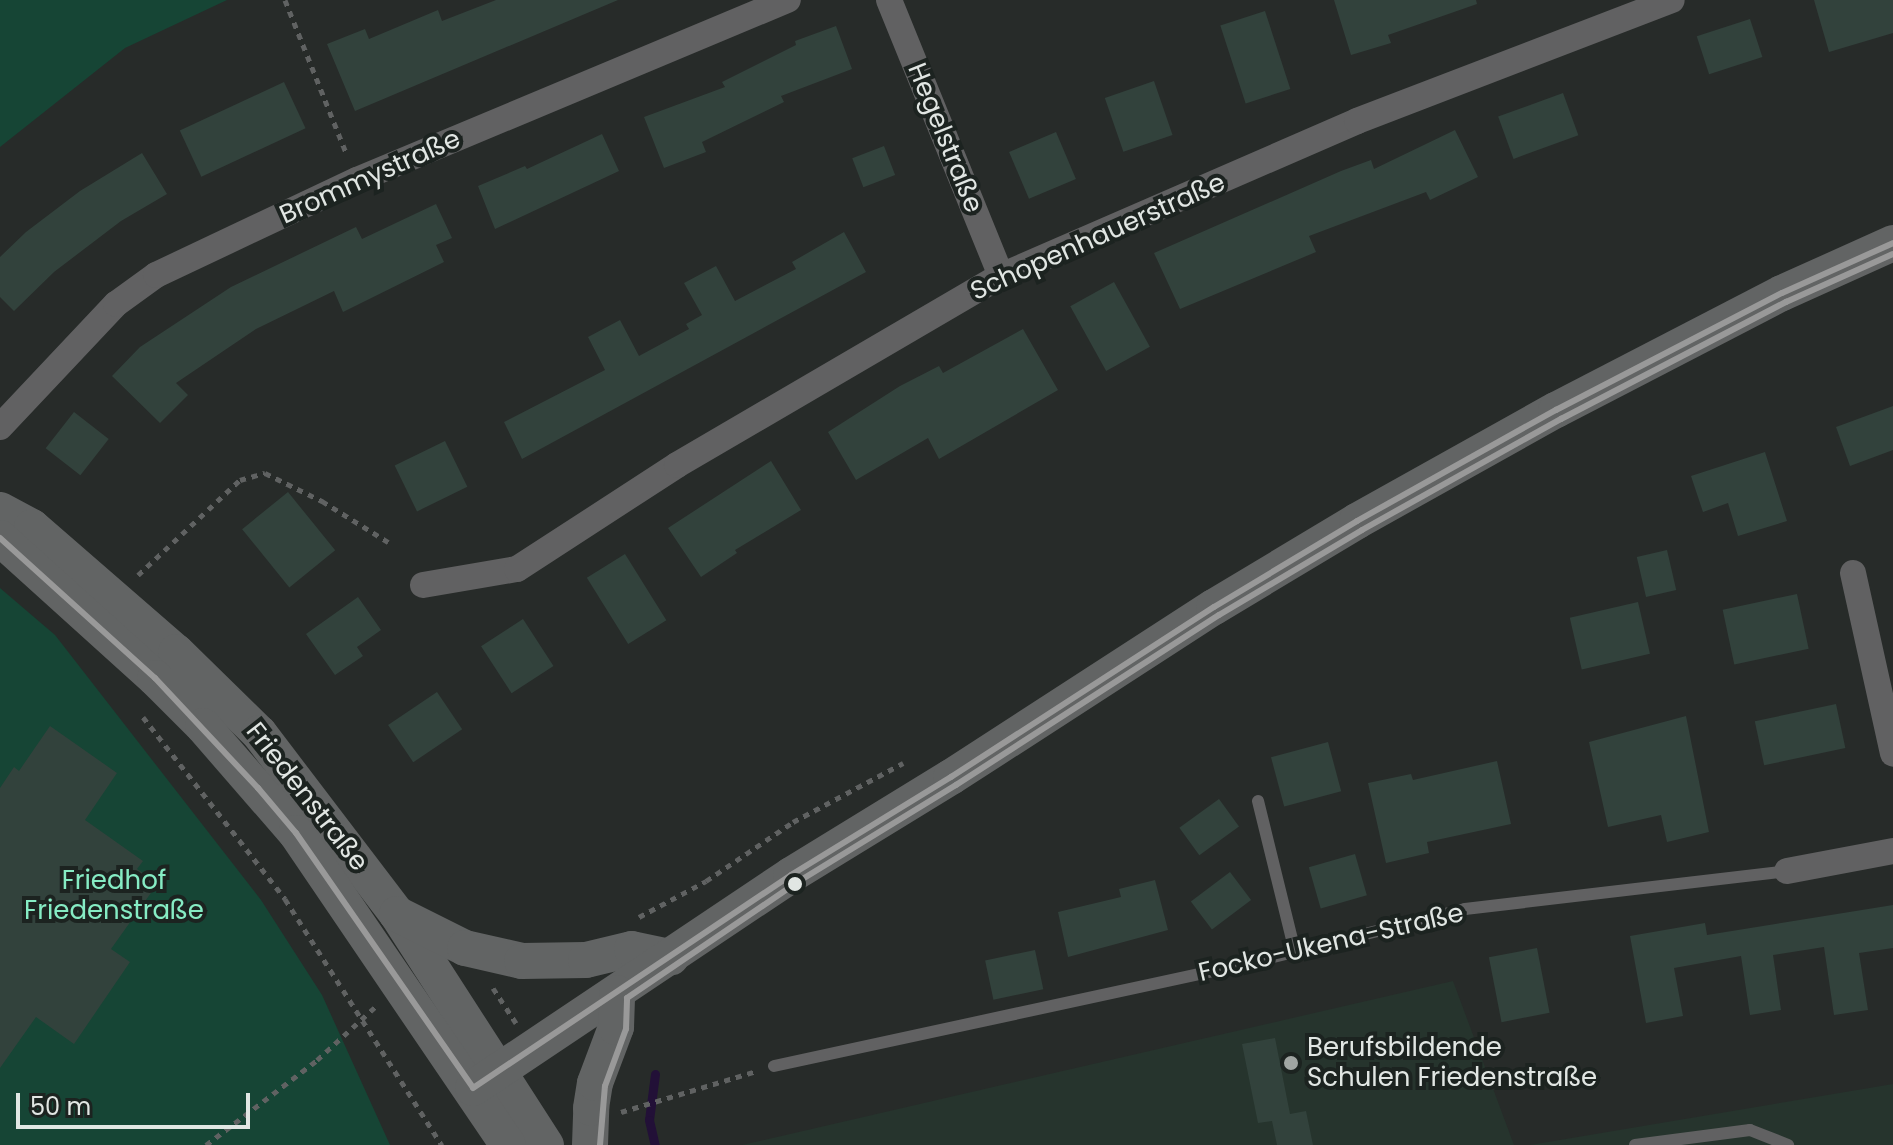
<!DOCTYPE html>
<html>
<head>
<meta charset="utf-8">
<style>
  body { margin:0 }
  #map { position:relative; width:1893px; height:1145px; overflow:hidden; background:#272b29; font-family:Poppins,sans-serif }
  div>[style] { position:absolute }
  .built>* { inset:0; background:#26342d }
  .green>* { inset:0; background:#164535 }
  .stream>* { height:9px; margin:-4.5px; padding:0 4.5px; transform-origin:4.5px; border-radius:4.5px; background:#221037 }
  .building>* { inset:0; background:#32423c; transform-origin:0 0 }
  .path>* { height:5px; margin-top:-2.5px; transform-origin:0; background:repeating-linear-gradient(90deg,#606262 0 6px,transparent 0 12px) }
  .lane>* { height:12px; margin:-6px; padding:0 6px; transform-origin:6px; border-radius:6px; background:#616162 }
  .street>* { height:26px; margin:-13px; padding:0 13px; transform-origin:13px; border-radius:13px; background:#616162 }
  .secondary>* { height:36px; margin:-18px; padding:0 18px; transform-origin:18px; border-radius:18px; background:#626464 }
  .bus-1>* { height:6px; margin:-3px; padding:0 3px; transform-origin:3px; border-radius:3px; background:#999 }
  .bus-2>* { height:6px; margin:-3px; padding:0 3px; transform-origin:3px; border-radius:3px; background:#999 }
  .dots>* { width:22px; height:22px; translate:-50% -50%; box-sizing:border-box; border:4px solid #1c2320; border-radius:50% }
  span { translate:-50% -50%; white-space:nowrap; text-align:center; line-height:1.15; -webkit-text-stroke:8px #1c2320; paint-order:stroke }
  .street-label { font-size:26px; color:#e1e6e3 }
  .park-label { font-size:26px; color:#86ecc4 }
  .poi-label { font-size:26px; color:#e1e6e3 }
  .left { translate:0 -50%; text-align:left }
  .scale { position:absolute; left:16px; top:1093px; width:234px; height:36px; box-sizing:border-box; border:4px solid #e1e6e3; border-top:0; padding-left:10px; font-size:24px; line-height:28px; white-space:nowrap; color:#e1e6e3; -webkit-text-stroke:6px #1c2320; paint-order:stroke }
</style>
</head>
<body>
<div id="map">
  <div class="built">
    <div style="clip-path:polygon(1453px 981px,1514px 1145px,742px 1145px)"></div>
    <div style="clip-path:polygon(1893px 1084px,1893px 1145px,1530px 1145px)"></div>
  </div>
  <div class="green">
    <div style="clip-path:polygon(0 0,227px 0,125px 48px,0 147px)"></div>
    <div style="clip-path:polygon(0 588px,55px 635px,261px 900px,322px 995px,390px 1145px,0 1145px)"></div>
  </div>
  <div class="stream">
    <div style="left:655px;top:1074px;width:46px;rotate:97.4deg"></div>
    <div style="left:649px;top:1120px;width:26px;rotate:77deg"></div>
  </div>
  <div class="building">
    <div style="clip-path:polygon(496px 0,618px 0,355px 111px,327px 44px,365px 29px,369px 39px,438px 10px,442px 21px)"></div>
    <div style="clip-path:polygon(1334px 0,1476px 0,1477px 4px,1388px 35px,1391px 43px,1351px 55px)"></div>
    <div style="clip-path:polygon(1814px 0,1893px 0,1893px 33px,1829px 52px)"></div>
    <div style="left:1265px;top:11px;width:82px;height:47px;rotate:72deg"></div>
    <div style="left:1750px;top:19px;width:40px;height:56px;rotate:72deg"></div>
    <div style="clip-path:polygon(836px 26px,852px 69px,781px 96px,784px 102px,702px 142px,706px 152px,664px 168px,644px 117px,725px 87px,722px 82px,796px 45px,795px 41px)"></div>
    <div style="left:1154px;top:81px;width:57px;height:52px;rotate:71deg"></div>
    <div style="left:284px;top:82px;width:51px;height:115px;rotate:65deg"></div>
    <div style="left:1563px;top:93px;width:45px;height:69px;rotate:70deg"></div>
    <div style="clip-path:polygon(1455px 130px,1478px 177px,1430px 200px,1426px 192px,1309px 236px,1316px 252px,1180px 309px,1154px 253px,1341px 171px,1371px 160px,1374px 169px)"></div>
    <div style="left:1056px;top:132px;width:51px;height:51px;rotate:67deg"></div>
    <div style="clip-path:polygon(602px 134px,619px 171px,495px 229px,478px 186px,525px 166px,527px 169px)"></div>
    <div style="left:884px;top:146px;width:31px;height:34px;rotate:69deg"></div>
    <div style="clip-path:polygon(142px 153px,167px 194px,121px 221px,54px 272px,14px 311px,0 297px,0 257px,26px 232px,80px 191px)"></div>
    <div style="clip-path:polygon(436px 204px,452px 238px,436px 245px,444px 262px,343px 312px,334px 291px,256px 329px,176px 383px,188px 395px,160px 423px,112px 376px,140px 347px,231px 287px,356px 227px,362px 239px)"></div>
    <div style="clip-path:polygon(844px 232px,866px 272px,522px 459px,504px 422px,605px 370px,588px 337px,620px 320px,639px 356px,689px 329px,686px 324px,702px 315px,684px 283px,716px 266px,735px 301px,796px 269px,792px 262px)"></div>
    <div style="left:1114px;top:282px;width:74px;height:50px;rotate:61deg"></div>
    <div style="clip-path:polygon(1023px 329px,1058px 390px,939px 459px,928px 438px,856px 480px,828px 432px,900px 386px,939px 366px,943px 373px)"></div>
    <div style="clip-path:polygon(1893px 406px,1893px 450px,1850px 466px,1836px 427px)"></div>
    <div style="left:74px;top:412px;width:44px;height:46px;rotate:38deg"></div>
    <div style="left:445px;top:441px;width:51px;height:56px;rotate:64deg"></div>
    <div style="clip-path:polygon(1765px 452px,1787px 521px,1738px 536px,1728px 503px,1703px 512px,1691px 476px)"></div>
    <div style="clip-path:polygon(771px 461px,801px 510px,735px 550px,737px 553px,701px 577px,668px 528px)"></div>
    <div style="left:288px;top:492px;width:75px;height:59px;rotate:51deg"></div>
    <div style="left:1667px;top:550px;width:41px;height:31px;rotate:77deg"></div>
    <div style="left:625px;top:554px;width:78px;height:45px;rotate:58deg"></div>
    <div style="left:1797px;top:594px;width:56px;height:76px;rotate:78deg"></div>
    <div style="clip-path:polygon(358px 597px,381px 630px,357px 647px,363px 656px,335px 675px,306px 634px)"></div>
    <div style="left:1638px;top:602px;width:53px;height:70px;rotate:77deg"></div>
    <div style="left:523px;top:619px;width:56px;height:50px;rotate:57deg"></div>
    <div style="left:437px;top:692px;width:45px;height:59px;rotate:56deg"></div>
    <div style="left:1836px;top:704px;width:45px;height:83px;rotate:78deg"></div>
    <div style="clip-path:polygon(1686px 716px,1709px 832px,1667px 842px,1661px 815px,1608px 827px,1589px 742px)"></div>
    <div style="clip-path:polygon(50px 726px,117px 773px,85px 820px,143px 861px,137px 869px,158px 883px,111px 949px,130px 962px,74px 1044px,36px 1017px,0 1068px,0 788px,14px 767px,19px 771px)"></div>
    <div style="left:1328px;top:742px;width:51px;height:59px;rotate:75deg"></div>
    <div style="clip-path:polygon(1497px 761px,1511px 824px,1427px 842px,1429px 853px,1386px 863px,1368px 783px,1411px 774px,1413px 780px)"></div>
    <div style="left:1219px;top:799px;width:34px;height:49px;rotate:54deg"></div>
    <div style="left:1355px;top:854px;width:43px;height:48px;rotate:74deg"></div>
    <div style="left:1230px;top:872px;width:35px;height:49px;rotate:53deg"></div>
    <div style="clip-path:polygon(1155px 880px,1168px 930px,1068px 957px,1058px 912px,1121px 897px,1119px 889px)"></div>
    <div style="clip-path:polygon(1893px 905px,1893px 948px,1859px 953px,1868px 1010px,1834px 1015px,1824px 947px,1773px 955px,1781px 1010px,1750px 1015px,1741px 956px,1674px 968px,1683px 1016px,1646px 1023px,1630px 936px,1705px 923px,1707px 935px)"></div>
    <div style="left:1537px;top:948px;width:66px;height:49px;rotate:79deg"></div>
    <div style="left:1035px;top:950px;width:40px;height:51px;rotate:78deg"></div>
    <div style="clip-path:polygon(1275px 1038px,1290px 1114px,1306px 1111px,1313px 1145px,1277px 1145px,1272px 1121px,1258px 1123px,1242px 1044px)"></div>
  </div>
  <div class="path">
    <div style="left:285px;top:0;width:167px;rotate:68.2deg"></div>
    <div style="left:138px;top:575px;width:139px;rotate:-43deg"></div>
    <div style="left:240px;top:480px;width:26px;rotate:-16deg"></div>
    <div style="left:265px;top:473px;width:64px;rotate:26.2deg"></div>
    <div style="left:322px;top:501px;width:78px;rotate:31.8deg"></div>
    <div style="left:143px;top:717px;width:231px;rotate:52deg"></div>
    <div style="left:285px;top:899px;width:292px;rotate:57.5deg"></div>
    <div style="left:639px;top:917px;width:76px;rotate:-28.2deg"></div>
    <div style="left:706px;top:881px;width:105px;rotate:-34.1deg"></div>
    <div style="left:793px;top:822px;width:125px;rotate:-28.2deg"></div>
    <div style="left:493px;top:988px;width:42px;rotate:56.7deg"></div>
    <div style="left:621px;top:1112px;width:142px;rotate:-16.8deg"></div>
    <div style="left:206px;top:1145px;width:140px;rotate:-37.4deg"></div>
    <div style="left:317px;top:1060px;width:79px;rotate:-42.4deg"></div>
  </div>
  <div class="lane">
    <div style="left:1258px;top:801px;width:155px;rotate:76.2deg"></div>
    <div style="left:774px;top:1066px;width:470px;rotate:-12.2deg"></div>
    <div style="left:1233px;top:967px;width:239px;rotate:-14deg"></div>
    <div style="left:1465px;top:909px;width:324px;rotate:-6.7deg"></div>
    <div style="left:1635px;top:1145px;width:116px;rotate:-7.4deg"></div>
    <div style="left:1750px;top:1130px;width:41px;rotate:21.5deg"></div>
  </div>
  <div class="street">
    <div style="left:889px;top:0;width:298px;rotate:67.9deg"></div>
    <div style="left:0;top:427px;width:169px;rotate:-46.7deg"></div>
    <div style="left:116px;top:304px;width:49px;rotate:-35.9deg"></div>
    <div style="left:156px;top:275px;width:222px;rotate:-25.3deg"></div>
    <div style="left:357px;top:180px;width:467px;rotate:-22.7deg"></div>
    <div style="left:1853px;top:573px;width:185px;rotate:77.5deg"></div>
    <div style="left:423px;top:585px;width:95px;rotate:-9.7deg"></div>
    <div style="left:517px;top:569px;width:191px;rotate:-33deg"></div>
    <div style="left:677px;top:465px;width:375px;rotate:-30.3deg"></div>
    <div style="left:1001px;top:276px;width:388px;rotate:-23.5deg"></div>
    <div style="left:1357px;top:121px;width:337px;rotate:-21deg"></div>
    <div style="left:1787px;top:871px;width:108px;rotate:-10.7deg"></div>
  </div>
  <div class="secondary">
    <div style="left:0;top:510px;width:36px;rotate:28deg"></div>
    <div style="left:32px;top:527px;width:191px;rotate:41deg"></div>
    <div style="left:176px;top:652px;width:116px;rotate:44.3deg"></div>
    <div style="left:259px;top:733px;width:228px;rotate:52.7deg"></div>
    <div style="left:397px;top:914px;width:275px;rotate:57.2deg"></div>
    <div style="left:0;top:538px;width:209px;rotate:42.1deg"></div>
    <div style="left:155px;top:678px;width:68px;rotate:45deg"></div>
    <div style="left:203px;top:726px;width:142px;rotate:49deg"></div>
    <div style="left:296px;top:833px;width:377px;rotate:55.8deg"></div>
    <div style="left:397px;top:914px;width:76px;rotate:26.6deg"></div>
    <div style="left:465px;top:948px;width:58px;rotate:12.8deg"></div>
    <div style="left:522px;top:961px;width:64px;rotate:-0.9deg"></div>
    <div style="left:586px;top:960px;width:47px;rotate:-13.4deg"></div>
    <div style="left:632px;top:949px;width:40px;rotate:12deg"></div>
    <div style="left:473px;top:1088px;width:383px;rotate:-33.8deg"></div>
    <div style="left:791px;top:875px;width:188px;rotate:-31.5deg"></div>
    <div style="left:951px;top:777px;width:313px;rotate:-32.9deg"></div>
    <div style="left:1214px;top:607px;width:167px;rotate:-31deg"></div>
    <div style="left:1357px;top:521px;width:228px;rotate:-29.2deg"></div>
    <div style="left:1556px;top:410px;width:254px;rotate:-27.4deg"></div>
    <div style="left:1782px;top:293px;width:122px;rotate:-24.2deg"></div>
    <div style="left:590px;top:1145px;width:37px;rotate:-88deg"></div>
    <div style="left:591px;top:1108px;width:25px;rotate:-81deg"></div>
    <div style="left:595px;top:1083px;width:60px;rotate:-69.4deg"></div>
    <div style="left:616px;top:1027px;width:34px;rotate:-88deg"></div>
  </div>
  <div class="bus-1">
    <div style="left:0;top:538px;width:209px;rotate:42.1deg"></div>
    <div style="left:155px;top:678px;width:151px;rotate:46.9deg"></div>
    <div style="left:258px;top:788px;width:59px;rotate:49.8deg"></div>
    <div style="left:296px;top:833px;width:310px;rotate:55.2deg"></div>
    <div style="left:473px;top:1088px;width:383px;rotate:-33.8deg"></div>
    <div style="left:791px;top:875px;width:188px;rotate:-31.5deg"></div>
    <div style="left:951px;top:777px;width:313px;rotate:-32.9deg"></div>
    <div style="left:1214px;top:607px;width:167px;rotate:-31deg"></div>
    <div style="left:1357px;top:521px;width:228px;rotate:-29.2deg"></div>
    <div style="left:1556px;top:410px;width:254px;rotate:-27.4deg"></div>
    <div style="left:1782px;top:293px;width:122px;rotate:-24.2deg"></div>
  </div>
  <div class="bus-2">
    <div style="left:600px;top:1145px;width:59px;rotate:-85.2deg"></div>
    <div style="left:605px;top:1086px;width:61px;rotate:-69.8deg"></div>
    <div style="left:626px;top:1029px;width:31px;rotate:-88deg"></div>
    <div style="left:627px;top:998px;width:204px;rotate:-34.2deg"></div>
    <div style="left:796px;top:883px;width:188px;rotate:-31.5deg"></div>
    <div style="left:956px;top:785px;width:313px;rotate:-32.9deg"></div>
    <div style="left:1219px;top:615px;width:166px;rotate:-30.7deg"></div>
    <div style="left:1362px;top:530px;width:228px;rotate:-29.2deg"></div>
    <div style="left:1561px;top:419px;width:254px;rotate:-27.5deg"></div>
    <div style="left:1786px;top:302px;width:117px;rotate:-24.2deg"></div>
  </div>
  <div class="dots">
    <div style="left:795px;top:884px;background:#e1e6e3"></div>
    <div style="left:1291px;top:1063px;background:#a0a5a2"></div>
  </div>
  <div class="street-label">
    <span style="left:945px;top:138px;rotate:68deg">Hegelstraße</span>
    <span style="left:370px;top:177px;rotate:-24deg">Brommystraße</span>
    <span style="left:1098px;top:237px;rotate:-24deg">Schopenhauerstraße</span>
    <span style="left:307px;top:797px;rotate:52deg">Friedenstraße</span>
    <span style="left:1331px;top:943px;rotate:-13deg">Focko-Ukena-Straße</span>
  </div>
  <div class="park-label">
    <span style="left:114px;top:896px">Friedhof<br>Friedenstraße</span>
  </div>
  <div class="poi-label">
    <span class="left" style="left:1307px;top:1063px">Berufsbildende<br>Schulen Friedenstraße</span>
  </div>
  <div class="scale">50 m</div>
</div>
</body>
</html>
